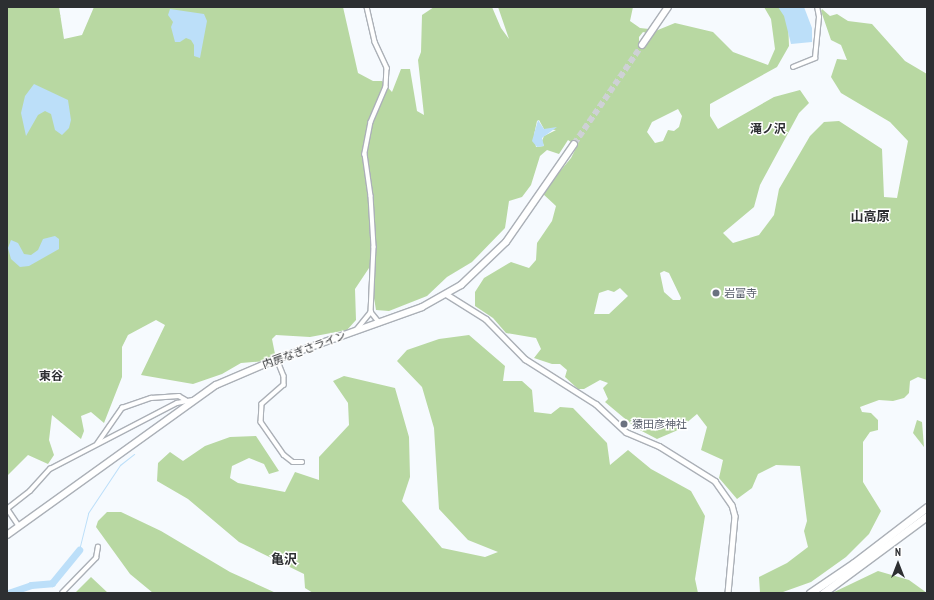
<!DOCTYPE html>
<html>
<head>
<meta charset="utf-8">
<style>
  body { margin:0 }
  #map { position:relative; width:934px; height:600px; overflow:hidden; background:#f6fafe; font-family:"PT Sans Narrow","Noto Sans JP",sans-serif }
  div>[style] { position:absolute }
  .green>* { inset:0; background:#b8d8a2 }
  .water>* { inset:0; background:#bcdff9 }
  .stream>* { height:1px; margin:-0.5px; padding:0 0.5px; transform-origin:0.5px; border-radius:0.5px; background:#bcdff9 }
  .river>* { height:7px; margin:-3.5px; padding:0 3.5px; transform-origin:3.5px; border-radius:3.5px; background:#bcdff9 }
  .trunk-tunnel>* { height:6px; margin-top:-3px; transform-origin:0; background:repeating-linear-gradient(90deg,#ced1d5 0 6px,transparent 0 9px) }
  .roads { filter:drop-shadow(1px 0 #abb0b7) drop-shadow(-1px 0 #abb0b7) drop-shadow(0 1px #abb0b7) drop-shadow(0 -1px #abb0b7) }
  .minor>* { height:3.5px; margin:-1.75px; padding:0 1.75px; transform-origin:1.75px; border-radius:1.75px; background:#fff }
  .tertiary>* { height:4.5px; margin:-2.25px; padding:0 2.25px; transform-origin:2.25px; border-radius:2.25px; background:#fff }
  .trunk>* { height:6px; margin:-3px; padding:0 3px; transform-origin:3px; border-radius:3px; background:#fff }
  .motorway>* { height:7px; margin:-3.5px; padding:0 3.5px; transform-origin:3.5px; border-radius:3.5px; background:#fff }
  .dots>* { width:11px; height:11px; translate:-50% -50%; box-sizing:border-box; border:2px solid #fff; border-radius:50% }
  span { translate:-50% -50%; white-space:nowrap; text-align:center; line-height:1.15; -webkit-text-stroke:3px #fff; paint-order:stroke }
  .worship-label { font-size:11px; color:#5b616d }
  .left { translate:0 -50%; text-align:left }
  .street-label { font-size:11px; color:#2d2f32 }
  .neighbourhood-label { font-size:12px; color:#2d2f32; font-weight:700 }
  .quarter-label { font-size:13px; color:#2d2f32; font-weight:700 }
  .frame { position:absolute; inset:0; border:8px solid #2d2f32; pointer-events:none }
  .north { position:absolute; left:878px; top:544px; width:40px; height:40px; -webkit-text-stroke:3px #fff; paint-order:stroke; rotate:0deg; font-size:11px; font-weight:700; line-height:16px; text-align:center; color:#2d2f32 }
  .north::after { content:''; display:block; margin:auto; width:14px; height:18px; background:#2d2f32; clip-path:polygon(50% 0,100% 100%,50% 72%,0 100%) }
</style>
</head>
<body>
<div id="map">
  <div class="green">
    <div style="clip-path:polygon(evenodd,7px 7px,59px 7px,64px 39px,82px 35px,94px 7px,343px 7px,358px 73px,373px 81px,382px 81px,392px 92px,401px 69px,410px 69px,417px 111px,424px 115px,418px 60px,421px 52px,422px 15px,434px 7px,492px 7px,501px 28px,509px 39px,498px 7px,633px 7px,630px 21px,640px 28px,649px 29px,647px 33px,643px 32px,639px 37px,639px 42px,643px 45px,653px 32px,675px 23px,713px 32px,733px 52px,768px 65px,775px 49px,771px 19px,764px 7px,780px 7px,788px 20px,789px 46px,777px 67px,710px 104px,710px 116px,718px 129px,774px 97px,800px 90px,809px 103px,799px 113px,760px 185px,754px 207px,723px 233px,733px 243px,759px 235px,774px 215px,779px 189px,810px 136px,824px 122px,839px 121px,882px 149px,884px 197px,897px 198px,908px 141px,890px 122px,841px 93px,831px 77px,837px 59px,847px 60px,841px 45px,831px 40px,821px 11px,822px 9px,830px 16px,837px 14px,848px 21px,872px 24px,905px 61px,927px 74px,927px 380px,918px 377px,910px 381px,909px 393px,904px 398px,893px 401px,879px 400px,860px 407px,862px 412px,871px 413px,878px 420px,878px 430px,870px 432px,863px 442px,863px 482px,881px 511px,869px 534px,846px 557px,811px 582px,783px 592px,760px 593px,759px 577px,787px 563px,808px 547px,804px 531px,807px 521px,800px 466px,776px 465px,758px 474px,752px 488px,737px 499px,719px 478px,723px 460px,701px 450px,707px 427px,697px 414px,678px 430px,657px 439px,636px 428px,605px 402px,608px 399px,603px 388px,608px 383px,600px 380px,584px 389px,578px 389px,565px 377px,567px 370px,560px 364px,552px 364px,534px 358px,541px 349px,536px 338px,506px 333px,493px 318px,475px 306px,475px 292px,484px 278px,511px 262px,529px 268px,536px 260px,537px 243px,552px 221px,556px 206px,542px 193px,571px 158px,577px 146px,568px 140px,559px 154px,547px 150px,540px 156px,531px 185px,522px 197px,509px 201px,505px 228px,472px 262px,447px 277px,427px 296px,389px 311px,376px 310px,369px 268px,355px 289px,356px 320px,347px 330px,310px 337px,276px 335px,272px 339px,275px 354px,266px 361px,241px 363px,222px 374px,193px 384px,141px 375px,165px 325px,156px 320px,128px 335px,122px 347px,122px 377px,104px 423px,91px 412px,81px 416px,84px 431px,81px 439px,52px 415px,49px 440px,54px 455px,48px 464px,28px 455px,7px 476px,7px 7px,678px 109px,682px 116px,679px 127px,674px 131px,668px 130px,663px 141px,655px 143px,647px 132px,652px 122px,678px 109px,7px 7px,539px 120px,544px 129px,556px 130px,544px 136px,542px 141px,544px 146px,536px 147px,534px 135px,537px 121px,539px 120px,7px 7px,664px 271px,669px 273px,681px 298px,680px 300px,673px 300px,664px 292px,660px 273px,664px 271px,7px 7px,620px 288px,628px 296px,609px 314px,594px 314px,599px 293px,608px 290px,614px 292px,620px 288px)"></div>
    <div style="clip-path:polygon(469px 335px,505px 366px,503px 381px,522px 381px,532px 390px,534px 412px,551px 414px,560px 407px,573px 408px,607px 443px,610px 465px,628px 450px,651px 469px,691px 491px,705px 516px,695px 579px,698px 593px,313px 593px,305px 588px,304px 574px,239px 542px,188px 499px,157px 481px,158px 463px,170px 452px,183px 461px,205px 446px,230px 437px,256px 436px,279px 471px,269px 474px,264px 464px,249px 458px,232px 466px,230px 478px,238px 483px,285px 492px,295px 472px,319px 480px,319px 457px,349px 425px,348px 403px,333px 381px,344px 376px,395px 388px,409px 437px,410px 477px,402px 501px,442px 548px,485px 557px,498px 552px,468px 540px,439px 509px,434px 428px,422px 387px,397px 361px,407px 350px,439px 339px)"></div>
    <div style="clip-path:polygon(917px 420px,922px 422px,924px 447px,913px 433px)"></div>
    <div style="clip-path:polygon(107px 512px,121px 512px,161px 531px,230px 572px,276px 593px,153px 593px,130px 574px,96px 527px,98px 521px)"></div>
    <div style="clip-path:polygon(878px 571px,909px 580px,927px 593px,832px 593px)"></div>
    <div style="clip-path:polygon(91px 577px,108px 593px,75px 593px)"></div>
  </div>
  <div class="water">
    <div style="clip-path:polygon(778px 7px,804px 7px,812px 28px,812px 42px,791px 44px,784px 16px)"></div>
    <div style="clip-path:polygon(170px 9px,204px 14px,207px 21px,200px 58px,194px 56px,194px 45px,191px 40px,186px 38px,180px 42px,175px 42px,171px 27px,173px 22px,168px 15px)"></div>
    <div style="clip-path:polygon(34px 84px,68px 100px,71px 120px,69px 128px,62px 135px,55px 130px,51px 114px,45px 111px,38px 115px,26px 136px,21px 113px,25px 96px)"></div>
    <div style="clip-path:polygon(538px 120px,544px 129px,557px 127px,542px 138px,544px 146px,537px 147px,532px 141px)"></div>
    <div style="clip-path:polygon(55px 236px,59px 239px,59px 249px,29px 266px,20px 267px,11px 259px,8px 248px,11px 240px,18px 243px,24px 254px,31px 255px,38px 250px,43px 239px)"></div>
  </div>
  <div class="stream">
    <div style="left:79px;top:550px;width:38px;rotate:-76deg"></div>
    <div style="left:88px;top:513px;width:58px;rotate:-56.3deg"></div>
    <div style="left:120px;top:465px;width:18px;rotate:-38deg"></div>
  </div>
  <div class="river">
    <div style="left:8px;top:593px;width:24px;rotate:-19deg"></div>
    <div style="left:31px;top:585px;width:21px;rotate:-5deg"></div>
    <div style="left:52px;top:583px;width:43px;rotate:-50.7deg"></div>
  </div>
  <div class="trunk-tunnel">
    <div style="left:574px;top:144px;width:120px;rotate:-55.5deg"></div>
  </div>
  <div class="roads">
    <div class="minor">
      <div style="left:367px;top:7px;width:36px;rotate:77deg"></div>
      <div style="left:375px;top:42px;width:29px;rotate:65deg"></div>
      <div style="left:387px;top:68px;width:19px;rotate:93deg"></div>
      <div style="left:386px;top:87px;width:38px;rotate:113deg"></div>
      <div style="left:371px;top:122px;width:33px;rotate:101deg"></div>
      <div style="left:365px;top:154px;width:42px;rotate:81.9deg"></div>
      <div style="left:371px;top:196px;width:51px;rotate:86.6deg"></div>
      <div style="left:374px;top:247px;width:65px;rotate:92.6deg"></div>
      <div style="left:371px;top:312px;width:14px;rotate:51deg"></div>
      <div style="left:793px;top:67px;width:24px;rotate:-22deg"></div>
      <div style="left:815px;top:58px;width:41px;rotate:-84.4deg"></div>
      <div style="left:819px;top:17px;width:10px;rotate:-101deg"></div>
      <div style="left:357px;top:329px;width:22px;rotate:-51deg"></div>
      <div style="left:277px;top:359px;width:18px;rotate:68deg"></div>
      <div style="left:284px;top:376px;width:9px;rotate:90deg"></div>
      <div style="left:284px;top:385px;width:29px;rotate:139deg"></div>
      <div style="left:262px;top:404px;width:18px;rotate:93deg"></div>
      <div style="left:261px;top:422px;width:40px;rotate:55.1deg"></div>
      <div style="left:284px;top:455px;width:11px;rotate:38deg"></div>
      <div style="left:293px;top:462px;width:9px"></div>
      <div style="left:97px;top:444px;width:44px;rotate:-55.2deg"></div>
      <div style="left:122px;top:408px;width:31px;rotate:-19deg"></div>
      <div style="left:151px;top:398px;width:28px;rotate:-4deg"></div>
      <div style="left:179px;top:396px;width:8px;rotate:30deg"></div>
      <div style="left:7px;top:508px;width:22px;rotate:56deg"></div>
      <div style="left:7px;top:509px;width:29px;rotate:-38deg"></div>
      <div style="left:30px;top:491px;width:30px;rotate:-48deg"></div>
      <div style="left:50px;top:469px;width:143px;rotate:-27.5deg"></div>
      <div style="left:177px;top:403px;width:16px;rotate:-11deg"></div>
      <div style="left:62px;top:593px;width:49px;rotate:-45.8deg"></div>
      <div style="left:96px;top:558px;width:11px;rotate:-80deg"></div>
    </div>
    <div class="tertiary">
      <div style="left:446px;top:294px;width:47px;rotate:32deg"></div>
      <div style="left:486px;top:319px;width:56px;rotate:45.7deg"></div>
      <div style="left:525px;top:359px;width:84px;rotate:32.4deg"></div>
      <div style="left:596px;top:404px;width:41px;rotate:43deg"></div>
      <div style="left:626px;top:432px;width:36px;rotate:23deg"></div>
      <div style="left:659px;top:446px;width:66px;rotate:32deg"></div>
      <div style="left:715px;top:481px;width:29px;rotate:55deg"></div>
      <div style="left:732px;top:505px;width:11px;rotate:75deg"></div>
      <div style="left:735px;top:516px;width:77px;rotate:95.2deg"></div>
    </div>
    <div class="trunk">
      <div style="left:642px;top:45px;width:46px;rotate:-55.6deg"></div>
      <div style="left:7px;top:535px;width:257px;rotate:-35.7deg"></div>
      <div style="left:216px;top:385px;width:66px;rotate:-23.1deg"></div>
      <div style="left:277px;top:359px;width:154px;rotate:-19.7deg"></div>
      <div style="left:422px;top:307px;width:45px;rotate:-29.4deg"></div>
      <div style="left:461px;top:285px;width:62px;rotate:-43.7deg"></div>
      <div style="left:506px;top:242px;width:119px;rotate:-55.2deg"></div>
    </div>
    <div class="motorway">
      <div style="left:810px;top:593px;width:53px;rotate:-34.3deg"></div>
      <div style="left:854px;top:563px;width:92px;rotate:-37.5deg"></div>
      <div style="left:823px;top:593px;width:129px;rotate:-36.5deg"></div>
    </div>
  </div>
  <div class="dots">
    <div style="left:716px;top:293px;background:#6b7280"></div>
    <div style="left:624px;top:424px;background:#6b7280"></div>
  </div>
  <div class="worship-label">
    <span class="left" style="left:724px;top:293px">岩富寺</span>
    <span class="left" style="left:632px;top:424px">猿田彦神社</span>
  </div>
  <div class="street-label">
    <span style="left:304px;top:350px;rotate:-20deg">内房なぎさライン</span>
  </div>
  <div class="neighbourhood-label">
    <span style="left:768px;top:129px">滝ノ沢</span>
    <span style="left:51px;top:376px">東谷</span>
  </div>
  <div class="quarter-label">
    <span style="left:870px;top:217px">山高原</span>
    <span style="left:284px;top:560px">亀沢</span>
  </div>
  <div class="frame"></div>
  <div class="north">N</div>
</div>
</body>
</html>
